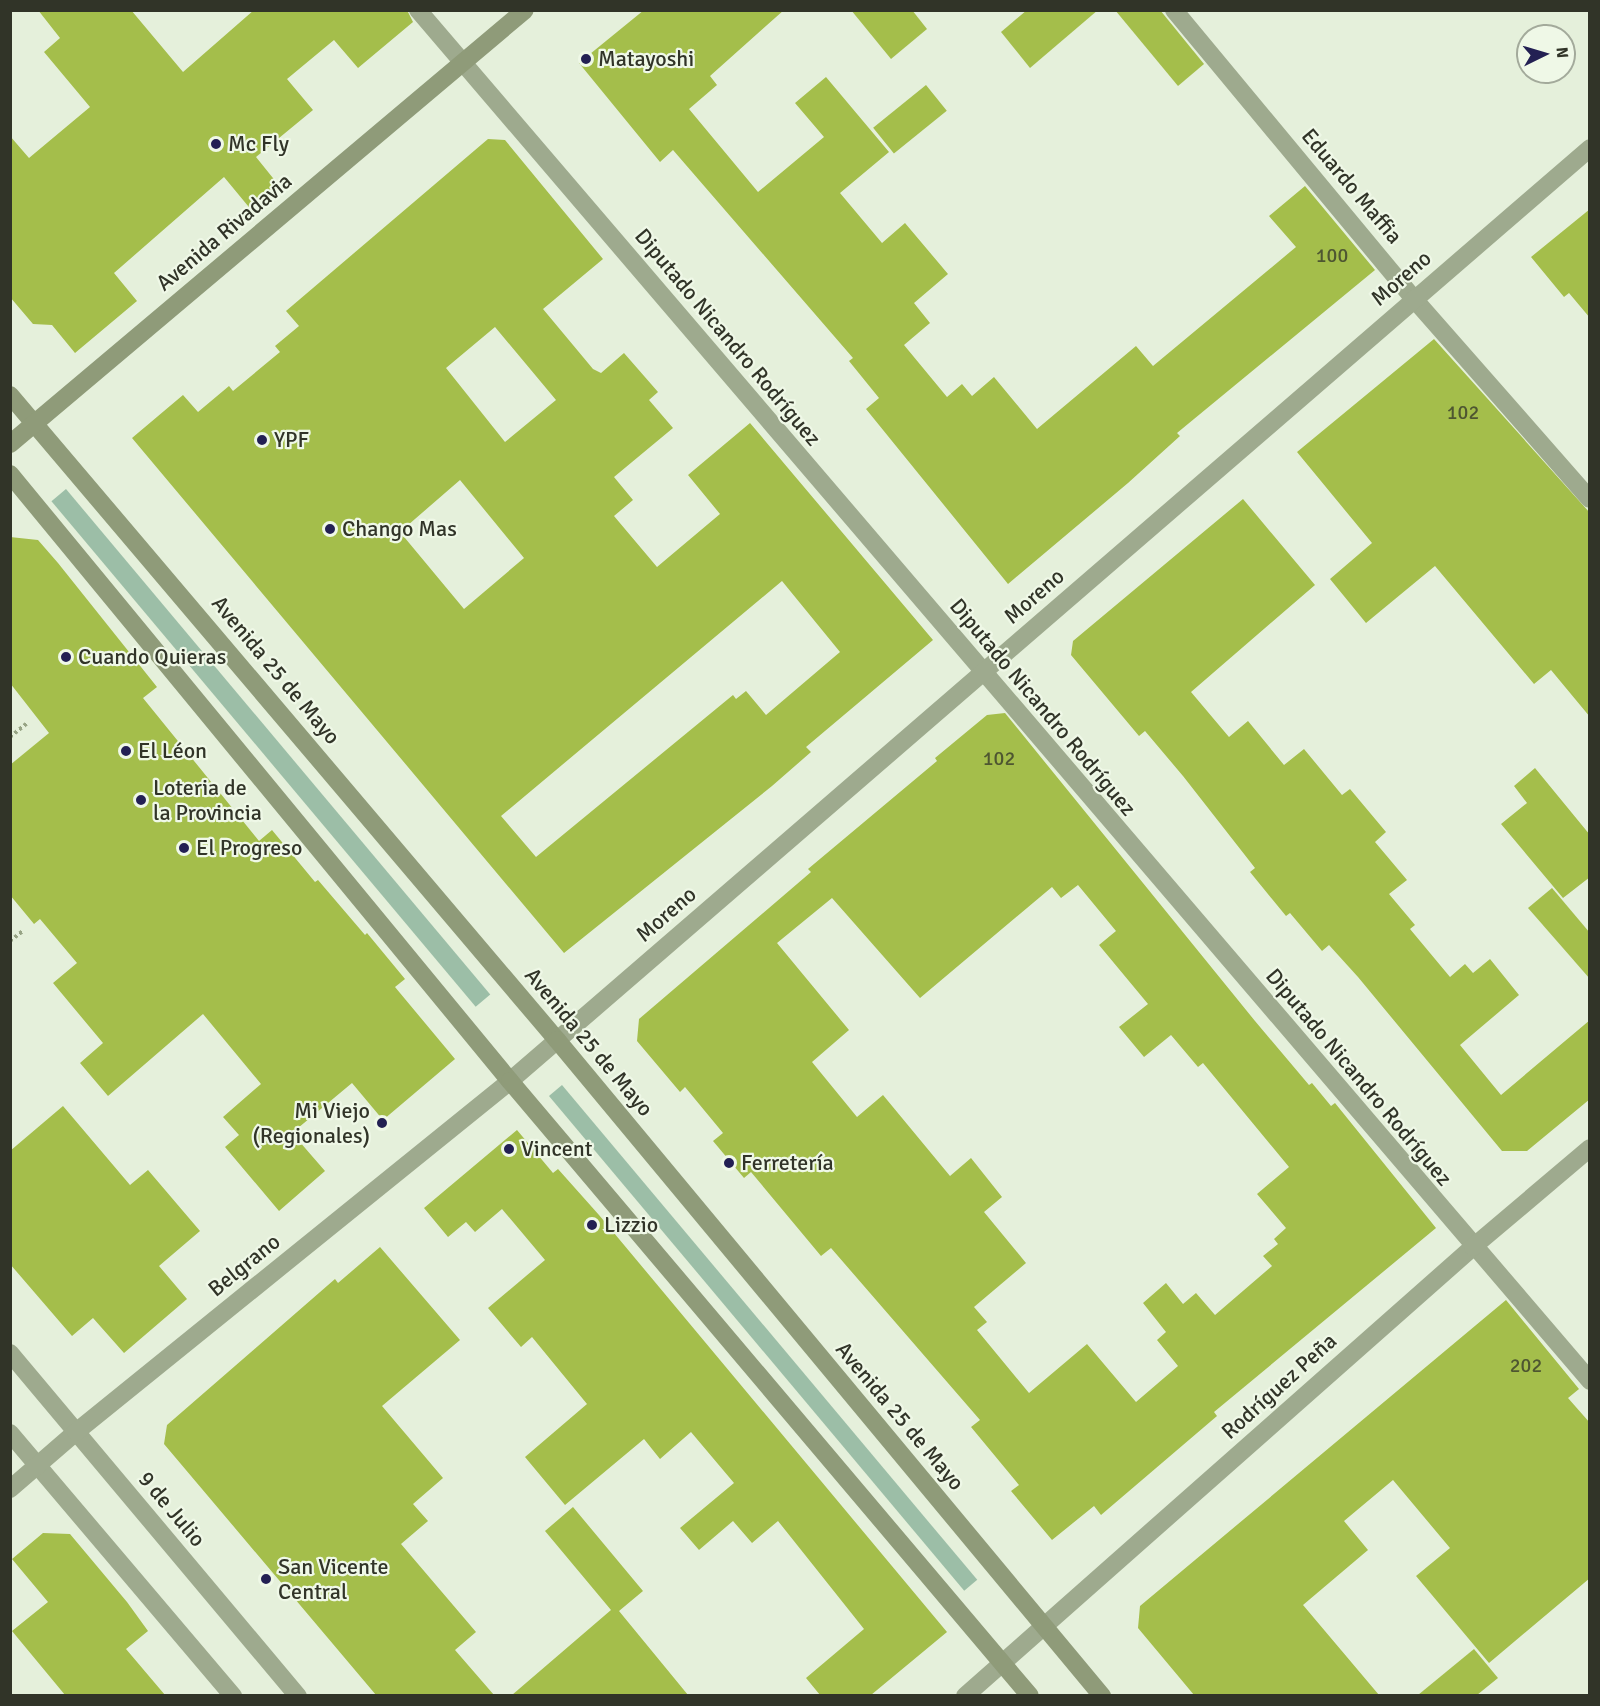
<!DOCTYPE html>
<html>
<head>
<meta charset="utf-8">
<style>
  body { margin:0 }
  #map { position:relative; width:1600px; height:1706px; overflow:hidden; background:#e5f0db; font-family:Signika,sans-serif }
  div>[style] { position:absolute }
  .green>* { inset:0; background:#9cbea7; transform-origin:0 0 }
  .building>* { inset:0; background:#a4be4b; transform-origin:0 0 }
  .path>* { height:4px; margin-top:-2px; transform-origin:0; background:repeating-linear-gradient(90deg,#97a485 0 3px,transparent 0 6px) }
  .street>* { height:18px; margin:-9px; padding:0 9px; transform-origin:9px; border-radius:9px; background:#9eaa8e }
  .secondary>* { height:18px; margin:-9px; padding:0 9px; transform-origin:9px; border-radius:9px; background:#8f9b79 }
  .dots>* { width:16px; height:16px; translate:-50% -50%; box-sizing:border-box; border:3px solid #eff8e7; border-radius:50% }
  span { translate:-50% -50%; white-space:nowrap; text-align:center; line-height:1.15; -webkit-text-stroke:4.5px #eff8e7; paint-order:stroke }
  .number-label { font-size:20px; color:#4e5631 }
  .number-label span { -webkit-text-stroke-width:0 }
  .poi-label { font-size:22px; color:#313428 }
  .left { translate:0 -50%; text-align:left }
  .right { translate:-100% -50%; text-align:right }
  .street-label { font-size:22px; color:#313428 }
  .frame { position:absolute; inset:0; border:12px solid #313428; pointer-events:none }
  .north { position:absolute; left:1516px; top:24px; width:60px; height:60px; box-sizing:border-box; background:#eff8e7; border:2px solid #a3aa9b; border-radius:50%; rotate:85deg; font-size:16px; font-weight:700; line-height:24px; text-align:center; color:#313428 }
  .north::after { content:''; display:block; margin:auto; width:21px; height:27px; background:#232053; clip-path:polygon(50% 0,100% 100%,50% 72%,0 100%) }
</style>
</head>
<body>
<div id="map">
  <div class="green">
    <div style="left:66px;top:489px;width:660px;height:19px;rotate:50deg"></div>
    <div style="left:562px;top:1085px;width:646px;height:17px;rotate:50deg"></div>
  </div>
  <div class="building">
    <div style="clip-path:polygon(38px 10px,131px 10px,183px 72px,254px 10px,407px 10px,413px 22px,358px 68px,334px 40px,287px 79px,313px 110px,256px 157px,281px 188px,253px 212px,224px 177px,114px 273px,137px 301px,75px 353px,52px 325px,33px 324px,10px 297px,10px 136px,29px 158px,90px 107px,44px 52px,60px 38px)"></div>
    <div style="clip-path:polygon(644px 10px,784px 10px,710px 76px,717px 85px,689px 109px,758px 192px,824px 137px,795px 103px,826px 77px,889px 152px,840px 193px,882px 243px,905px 223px,948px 274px,914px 303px,930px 323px,904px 345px,947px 397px,962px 384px,972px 396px,994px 377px,1037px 429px,1136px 346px,1153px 366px,1296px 247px,1269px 216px,1305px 186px,1375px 270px,1177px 433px,1180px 436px,1128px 483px,1008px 584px,866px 409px,879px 398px,849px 361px,853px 358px,673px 150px,660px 162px,579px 63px)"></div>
    <div style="clip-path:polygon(851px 10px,912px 10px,927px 29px,891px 59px)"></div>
    <div style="clip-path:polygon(1027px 10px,1098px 10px,1030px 68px,1001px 32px)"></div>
    <div style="clip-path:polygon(1115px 10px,1160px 10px,1204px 64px,1178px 86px)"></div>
    <div style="left:926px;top:85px;width:33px;height:68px;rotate:51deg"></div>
    <div style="clip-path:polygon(evenodd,488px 139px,505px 140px,603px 259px,543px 309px,593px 369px,601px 373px,624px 353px,658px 392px,649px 400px,673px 428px,614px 477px,633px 500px,614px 516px,657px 567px,720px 514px,688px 475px,750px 423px,933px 640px,806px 747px,811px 752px,772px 786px,564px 953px,132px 438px,183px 395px,198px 412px,229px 386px,233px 391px,280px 352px,275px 346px,299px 326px,286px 311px,488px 139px,495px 327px,556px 400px,505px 442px,446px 368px,495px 327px,488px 139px,460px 480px,524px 558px,464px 609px,400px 532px,460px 480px,488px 139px,782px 581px,840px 652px,766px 715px,746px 691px,736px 699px,733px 695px,536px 857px,501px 816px,782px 581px)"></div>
    <div style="clip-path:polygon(1590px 209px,1590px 318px,1569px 293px,1564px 297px,1531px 257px)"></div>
    <div style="clip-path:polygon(1434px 339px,1590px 513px,1590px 717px,1551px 670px,1534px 684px,1435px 566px,1366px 623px,1330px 579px,1372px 543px,1297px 452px)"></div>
    <div style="clip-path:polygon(1243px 499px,1315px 585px,1191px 692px,1229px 737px,1248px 721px,1284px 765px,1304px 749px,1342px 795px,1350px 789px,1386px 832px,1375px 842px,1407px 880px,1389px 894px,1415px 925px,1410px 929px,1450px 977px,1465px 964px,1473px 973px,1490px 959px,1519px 995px,1460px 1045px,1501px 1095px,1590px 1020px,1590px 1099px,1527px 1151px,1502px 1151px,1358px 977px,1329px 945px,1322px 951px,1290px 913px,1286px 916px,1250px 872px,1255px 868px,1183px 776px,1145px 731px,1139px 736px,1071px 655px,1073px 641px)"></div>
    <div style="clip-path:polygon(10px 537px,38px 540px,58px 563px,157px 687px,143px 698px,259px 841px,272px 830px,315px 882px,318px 880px,365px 935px,367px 933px,405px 979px,395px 987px,455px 1059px,383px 1120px,352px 1083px,292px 1133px,325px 1171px,279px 1211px,225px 1147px,239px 1135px,223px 1117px,261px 1084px,203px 1014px,108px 1096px,80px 1063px,103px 1043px,53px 983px,77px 963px,40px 919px,34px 924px,10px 895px,10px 765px,49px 733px,10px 683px)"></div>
    <div style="clip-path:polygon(evenodd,1005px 713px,1255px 1021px,1309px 1085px,1312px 1083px,1331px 1106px,1335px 1103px,1436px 1228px,1214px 1412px,1217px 1416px,1101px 1515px,1094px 1506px,1052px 1540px,1011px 1491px,1019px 1485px,971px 1427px,980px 1420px,831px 1248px,821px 1256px,751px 1172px,744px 1178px,713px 1141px,723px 1133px,685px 1087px,680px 1092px,637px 1041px,639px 1019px,811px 872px,808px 869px,937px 761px,935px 758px,987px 715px,1005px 713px,1078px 885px,1116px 931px,1099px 945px,1148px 1004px,1119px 1027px,1144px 1057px,1171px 1035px,1198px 1067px,1203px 1063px,1289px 1167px,1257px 1194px,1286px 1228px,1274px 1239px,1278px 1244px,1263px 1256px,1272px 1266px,1215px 1315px,1196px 1293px,1183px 1304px,1166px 1283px,1143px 1303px,1166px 1332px,1157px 1340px,1178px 1366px,1136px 1402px,1087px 1344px,1029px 1393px,977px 1330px,987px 1322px,974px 1307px,1026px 1263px,984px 1212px,1002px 1197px,971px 1158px,950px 1176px,883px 1095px,857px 1117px,812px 1062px,849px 1030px,777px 943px,832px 898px,920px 998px,1052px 887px,1061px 898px,1078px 885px)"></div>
    <div style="clip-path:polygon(1535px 768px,1590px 835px,1590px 877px,1563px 898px,1501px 824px,1527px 803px,1514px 786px)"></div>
    <div style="clip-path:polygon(1552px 888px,1590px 933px,1590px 979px,1528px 908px)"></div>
    <div style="clip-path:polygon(63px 1106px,130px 1185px,148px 1170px,200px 1231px,159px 1266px,187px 1299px,124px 1353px,93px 1318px,72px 1336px,10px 1264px,10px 1151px)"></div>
    <div style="clip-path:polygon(517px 1130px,553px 1173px,558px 1169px,599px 1215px,947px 1632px,871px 1695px,820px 1695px,806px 1678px,864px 1629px,778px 1521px,752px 1543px,733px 1521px,699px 1550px,680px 1528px,734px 1483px,691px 1432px,660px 1459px,644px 1439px,565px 1505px,525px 1457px,587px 1404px,532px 1337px,521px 1347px,488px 1308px,545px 1260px,502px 1209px,475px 1232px,466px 1222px,448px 1237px,424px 1208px)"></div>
    <div style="clip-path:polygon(380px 1247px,460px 1340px,382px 1406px,443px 1478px,413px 1504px,428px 1521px,401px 1544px,476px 1632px,455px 1650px,494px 1695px,376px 1695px,164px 1444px,167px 1425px,335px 1279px,338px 1283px)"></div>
    <div style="clip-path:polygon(1506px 1300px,1579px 1389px,1568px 1398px,1590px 1423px,1590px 1578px,1489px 1663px,1416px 1576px,1450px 1548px,1393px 1480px,1344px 1521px,1368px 1550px,1303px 1605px,1379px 1695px,1194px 1695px,1138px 1628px,1140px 1606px)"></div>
    <div style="clip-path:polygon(573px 1507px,643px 1591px,619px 1611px,688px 1695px,512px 1695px,611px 1610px,545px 1531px)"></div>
    <div style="clip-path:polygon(43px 1533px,70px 1534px,127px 1602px,148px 1631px,126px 1649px,165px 1695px,65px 1695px,12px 1631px,48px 1602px,12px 1559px)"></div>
    <div style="clip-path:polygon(1474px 1649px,1498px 1678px,1477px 1695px,1418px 1695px)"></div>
  </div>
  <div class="path">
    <div style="left:10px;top:737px;width:22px;rotate:-39deg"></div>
    <div style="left:10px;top:941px;width:16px;rotate:-38deg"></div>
  </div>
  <div class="street">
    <div style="left:418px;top:10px;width:1804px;rotate:49.47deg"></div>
    <div style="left:1174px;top:10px;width:376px;rotate:50.3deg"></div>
    <div style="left:1414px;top:299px;width:266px;rotate:48.7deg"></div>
    <div style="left:10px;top:1353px;width:448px;rotate:50deg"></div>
    <div style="left:10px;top:1433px;width:345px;rotate:49.7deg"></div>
    <div style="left:10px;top:1489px;width:87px;rotate:-40.8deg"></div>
    <div style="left:76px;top:1432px;width:558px;rotate:-38.96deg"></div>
    <div style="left:510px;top:1081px;width:1427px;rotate:-40.82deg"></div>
    <div style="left:965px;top:1696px;width:678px;rotate:-41.47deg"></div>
    <div style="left:1473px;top:1247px;width:153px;rotate:-40.2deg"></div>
  </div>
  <div class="secondary">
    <div style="left:10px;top:395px;width:846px;rotate:49.7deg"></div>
    <div style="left:557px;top:1040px;width:853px;rotate:50.28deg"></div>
    <div style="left:10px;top:444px;width:673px;rotate:-40.12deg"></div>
    <div style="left:10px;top:474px;width:786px;rotate:50.52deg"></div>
    <div style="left:510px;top:1081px;width:805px;rotate:49.78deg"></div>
  </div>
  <div class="dots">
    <div style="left:586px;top:59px;background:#232053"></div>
    <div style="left:216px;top:144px;background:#232053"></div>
    <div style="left:262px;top:440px;background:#232053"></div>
    <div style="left:330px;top:529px;background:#232053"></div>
    <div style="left:66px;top:657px;background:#232053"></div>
    <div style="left:126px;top:751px;background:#232053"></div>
    <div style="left:141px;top:800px;background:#232053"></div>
    <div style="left:184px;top:848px;background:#232053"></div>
    <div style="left:382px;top:1123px;background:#232053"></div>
    <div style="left:509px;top:1149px;background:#232053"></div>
    <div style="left:729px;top:1163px;background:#232053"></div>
    <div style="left:592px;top:1225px;background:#232053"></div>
    <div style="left:266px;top:1579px;background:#232053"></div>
  </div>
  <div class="number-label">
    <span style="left:1332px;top:255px">100</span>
    <span style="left:1463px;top:412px">102</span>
    <span style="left:999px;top:758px">102</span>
    <span style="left:1526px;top:1365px">202</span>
  </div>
  <div class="poi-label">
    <span class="left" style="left:598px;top:59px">Matayoshi</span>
    <span class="left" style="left:228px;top:144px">Mc Fly</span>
    <span class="left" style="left:274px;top:440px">YPF</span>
    <span class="left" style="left:342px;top:529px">Chango Mas</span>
    <span class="left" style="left:78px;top:657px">Cuando Quieras</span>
    <span class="left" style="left:138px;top:751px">El Léon</span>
    <span class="left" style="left:153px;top:800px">Loteria de<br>la Provincia</span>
    <span class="left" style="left:196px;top:848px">El Progreso</span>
    <span class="right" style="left:370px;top:1123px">Mi Viejo<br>(Regionales)</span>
    <span class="left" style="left:521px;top:1149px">Vincent</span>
    <span class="left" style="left:741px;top:1163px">Ferretería</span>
    <span class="left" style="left:604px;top:1225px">Lizzio</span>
    <span class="left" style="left:278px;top:1579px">San Vicente<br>Central</span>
  </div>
  <div class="street-label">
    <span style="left:1352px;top:186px;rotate:50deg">Eduardo Maffia</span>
    <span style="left:224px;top:232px;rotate:-40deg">Avenida Rivadavia</span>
    <span style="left:1401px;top:278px;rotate:-41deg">Moreno</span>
    <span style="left:728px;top:337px;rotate:50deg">Diputado Nicandro Rodríguez</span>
    <span style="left:1034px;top:596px;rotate:-41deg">Moreno</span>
    <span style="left:276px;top:670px;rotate:50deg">Avenida 25 de Mayo</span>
    <span style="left:1043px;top:707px;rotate:50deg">Diputado Nicandro Rodríguez</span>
    <span style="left:666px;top:914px;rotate:-41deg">Moreno</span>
    <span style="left:589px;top:1042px;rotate:50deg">Avenida 25 de Mayo</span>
    <span style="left:1359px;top:1077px;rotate:50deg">Diputado Nicandro Rodríguez</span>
    <span style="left:244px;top:1265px;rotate:-39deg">Belgrano</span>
    <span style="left:1279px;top:1386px;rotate:-42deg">Rodríguez Peña</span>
    <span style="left:900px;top:1416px;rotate:50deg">Avenida 25 de Mayo</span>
    <span style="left:172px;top:1509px;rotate:50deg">9 de Julio</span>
  </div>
  <div class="frame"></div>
  <div class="north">N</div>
</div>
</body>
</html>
